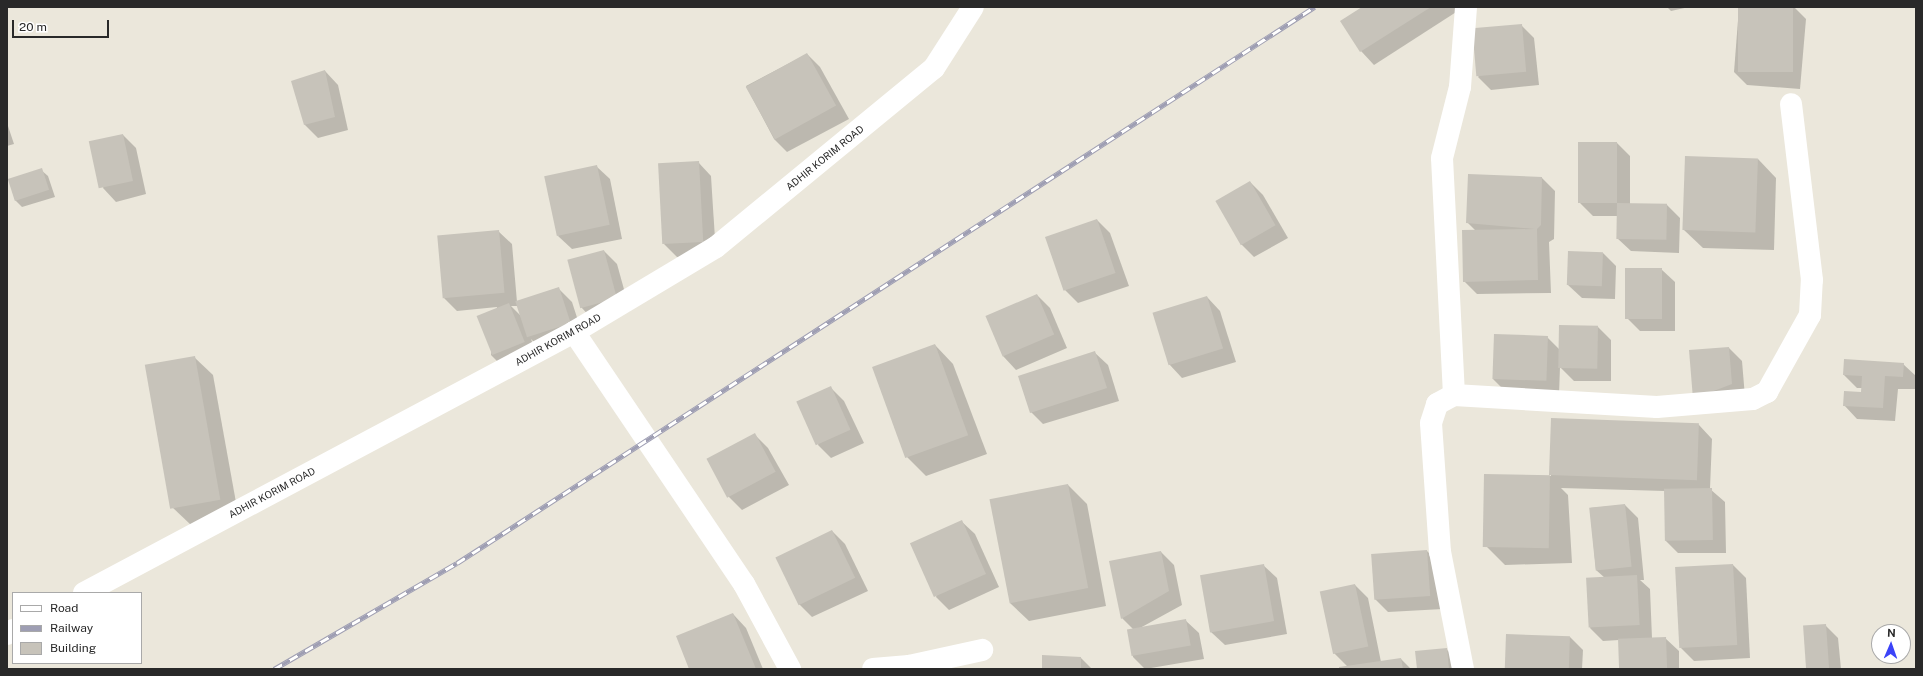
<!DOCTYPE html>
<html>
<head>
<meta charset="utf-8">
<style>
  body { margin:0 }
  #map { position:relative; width:1923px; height:676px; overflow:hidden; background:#ebe7db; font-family:"Public Sans",sans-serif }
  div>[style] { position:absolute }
  .shadow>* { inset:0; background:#0003 }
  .building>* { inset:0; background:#c7c3ba; transform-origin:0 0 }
  .minor>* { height:22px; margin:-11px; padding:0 11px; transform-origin:11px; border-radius:11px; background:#fff }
  .secondary>* { height:22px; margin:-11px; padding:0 11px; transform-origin:11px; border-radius:11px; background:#fff }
  .rail>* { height:4.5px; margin-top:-2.25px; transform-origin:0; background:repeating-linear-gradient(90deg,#fff 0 9px,#9e9eb3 0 18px); box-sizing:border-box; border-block:1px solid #9e9eb3 }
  span { translate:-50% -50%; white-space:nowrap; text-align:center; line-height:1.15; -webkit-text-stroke:4px #fff; paint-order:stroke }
  .street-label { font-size:10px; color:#292929 }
  .frame { position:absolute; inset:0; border:8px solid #292929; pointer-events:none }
  .legend { position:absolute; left:12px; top:592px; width:130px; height:72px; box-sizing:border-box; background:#fff; border:1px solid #a9a9a9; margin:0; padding:5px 7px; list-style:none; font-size:12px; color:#292929 }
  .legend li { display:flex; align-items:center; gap:8px; height:20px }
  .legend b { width:20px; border:1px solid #a9a9a9 }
  .north { position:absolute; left:1871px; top:624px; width:40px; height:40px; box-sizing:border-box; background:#fff; border:1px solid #a9a9a9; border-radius:50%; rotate:2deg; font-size:11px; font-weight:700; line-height:16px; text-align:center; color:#292929 }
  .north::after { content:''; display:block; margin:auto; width:14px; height:18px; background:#3b43f8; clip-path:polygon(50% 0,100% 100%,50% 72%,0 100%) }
  .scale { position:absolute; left:12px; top:20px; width:97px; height:18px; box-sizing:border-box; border:2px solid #292929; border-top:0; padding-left:5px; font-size:12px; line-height:14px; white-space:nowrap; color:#292929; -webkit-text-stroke:3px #fff; paint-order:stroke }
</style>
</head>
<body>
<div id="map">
  <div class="shadow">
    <div style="clip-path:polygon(1364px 7px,1464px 7px,1374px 65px,1361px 51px)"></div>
    <div style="clip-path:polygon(1667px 7px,1689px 7px,1671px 11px)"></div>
    <div style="clip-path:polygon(1739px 7px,1794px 7px,1806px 19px,1800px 89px,1747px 85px,1734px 72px)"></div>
    <div style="clip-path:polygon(1521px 25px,1534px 38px,1539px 85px,1491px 90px,1478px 77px)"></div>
    <div style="clip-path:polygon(807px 54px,820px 67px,849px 119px,787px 152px,774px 139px,746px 86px)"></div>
    <div style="clip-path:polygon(325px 71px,338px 85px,348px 130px,318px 138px,305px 125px,292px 82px)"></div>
    <div style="clip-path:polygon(7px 123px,14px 144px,7px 146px)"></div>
    <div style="clip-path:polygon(123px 135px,136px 148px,146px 194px,116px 202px,103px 188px)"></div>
    <div style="clip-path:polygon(1617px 143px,1630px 156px,1630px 204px,1667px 205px,1680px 218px,1679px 253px,1631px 251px,1617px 238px,1618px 216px,1593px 216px,1580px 203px)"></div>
    <div style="clip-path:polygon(1758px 159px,1776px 178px,1774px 250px,1703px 248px,1684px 230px)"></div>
    <div style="clip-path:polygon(698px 162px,711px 176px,716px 255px,677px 257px,664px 244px)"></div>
    <div style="clip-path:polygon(596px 166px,610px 179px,622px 239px,572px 249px,558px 236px)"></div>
    <div style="clip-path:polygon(41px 170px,48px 176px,55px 197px,22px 207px,15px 200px)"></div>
    <div style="clip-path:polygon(1469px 175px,1542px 178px,1555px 191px,1554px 239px,1549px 242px,1551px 293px,1477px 294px,1464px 281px,1476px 231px,1467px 222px)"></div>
    <div style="clip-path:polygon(1250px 182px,1263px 195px,1288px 238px,1254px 257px,1241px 244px,1217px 201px)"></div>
    <div style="clip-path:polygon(1097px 220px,1110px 233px,1129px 286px,1078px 303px,1065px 290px)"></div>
    <div style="clip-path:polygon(evenodd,498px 231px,512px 244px,517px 302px,558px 288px,572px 302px,583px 336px,542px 350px,531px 339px,537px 355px,504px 368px,491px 355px,497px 307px,457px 311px,444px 298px,498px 231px,511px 306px,518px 306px,522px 317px,511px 306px)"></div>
    <div style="clip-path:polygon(604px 251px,617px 264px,630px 311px,594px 321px,581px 307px)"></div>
    <div style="clip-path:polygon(1603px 253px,1616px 266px,1615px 299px,1582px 298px,1568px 285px)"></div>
    <div style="clip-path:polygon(1661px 269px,1675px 282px,1675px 331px,1640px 331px,1627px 318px)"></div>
    <div style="clip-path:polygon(1037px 295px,1050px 308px,1067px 348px,1016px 370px,1003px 356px)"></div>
    <div style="clip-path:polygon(1207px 297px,1220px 311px,1236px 362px,1182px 378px,1169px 364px)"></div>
    <div style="clip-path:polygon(1598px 327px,1611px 340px,1611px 381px,1574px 381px,1560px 367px,1559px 395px,1506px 392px,1493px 379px,1495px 335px,1547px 337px,1560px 350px)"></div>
    <div style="clip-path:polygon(935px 345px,953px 364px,987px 454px,926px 476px,907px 457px)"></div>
    <div style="clip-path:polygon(1729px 348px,1742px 361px,1745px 397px,1707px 412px,1690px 351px)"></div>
    <div style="clip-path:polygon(1094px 352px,1108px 365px,1119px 401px,1043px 424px,1030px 411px)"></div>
    <div style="clip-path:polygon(194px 357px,213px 375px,239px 519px,191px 525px,172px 507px)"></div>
    <div style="clip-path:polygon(1903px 364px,1916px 376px,1916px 389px,1898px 389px,1895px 421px,1857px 419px,1844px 405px,1862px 393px,1862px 388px,1857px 388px,1844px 375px)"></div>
    <div style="clip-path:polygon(831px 388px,844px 401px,864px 443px,831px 458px,818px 445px)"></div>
    <div style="clip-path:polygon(1552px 419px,1699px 425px,1712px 439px,1710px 489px,1725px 502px,1726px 553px,1678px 553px,1665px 540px,1665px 491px,1561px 488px,1568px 495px,1572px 563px,1505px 565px,1486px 546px,1485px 475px,1551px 476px)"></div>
    <div style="clip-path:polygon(755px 435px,768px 448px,789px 485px,742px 510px,729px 497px,708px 460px)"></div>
    <div style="clip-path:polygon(1068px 485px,1087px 504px,1106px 606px,1029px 621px,1010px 603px)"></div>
    <div style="clip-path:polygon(1625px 505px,1638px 518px,1644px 580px,1640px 580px,1650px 589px,1652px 638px,1665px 638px,1679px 651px,1679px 669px,1621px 669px,1619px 640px,1603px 641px,1590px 628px,1605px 578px,1596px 570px,1590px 508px)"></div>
    <div style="clip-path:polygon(961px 521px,975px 534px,999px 587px,949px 610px,936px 597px)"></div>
    <div style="clip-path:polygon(832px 531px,845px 544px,868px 591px,812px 617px,799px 604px)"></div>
    <div style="clip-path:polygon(1427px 551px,1440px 565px,1443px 609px,1388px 612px,1375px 599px)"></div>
    <div style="clip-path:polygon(1161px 552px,1174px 565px,1182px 605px,1140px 628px,1185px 620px,1199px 633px,1204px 659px,1145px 669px,1133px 657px,1129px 631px,1134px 630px,1122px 618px)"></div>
    <div style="clip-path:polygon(1263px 565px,1277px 578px,1287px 634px,1225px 645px,1211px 632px)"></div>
    <div style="clip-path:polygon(1733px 565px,1746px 578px,1750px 658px,1694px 661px,1681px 648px)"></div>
    <div style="clip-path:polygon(1355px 585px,1368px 598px,1381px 662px,1401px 659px,1411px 669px,1340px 669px,1348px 667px,1334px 653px)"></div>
    <div style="clip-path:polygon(733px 614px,746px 628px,763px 669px,690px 669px)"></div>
    <div style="clip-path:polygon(1825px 625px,1838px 638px,1841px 669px,1807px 669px)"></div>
    <div style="clip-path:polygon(1570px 637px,1583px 650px,1582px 669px,1506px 669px)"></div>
    <div style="clip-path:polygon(1446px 649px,1460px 662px,1460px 669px,1418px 669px)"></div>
    <div style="clip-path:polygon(1043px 656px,1081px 658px,1092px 669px,1043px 669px)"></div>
  </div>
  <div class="building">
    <div style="clip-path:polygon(1362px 7px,1431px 7px,1360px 52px,1340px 21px)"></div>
    <div style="left:1738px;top:7px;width:55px;height:65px"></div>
    <div style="left:1522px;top:24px;width:48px;height:50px;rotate:85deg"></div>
    <div style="left:807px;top:53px;width:60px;height:70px;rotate:61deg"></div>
    <div style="clip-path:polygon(325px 70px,335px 117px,304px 125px,291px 81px)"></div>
    <div style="left:123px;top:134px;width:48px;height:35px;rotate:78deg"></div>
    <div style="left:1578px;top:142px;width:39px;height:61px"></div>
    <div style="left:1685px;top:156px;width:73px;height:74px;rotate:2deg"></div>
    <div style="left:699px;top:161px;width:81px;height:41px;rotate:87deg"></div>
    <div style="left:597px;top:165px;width:61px;height:54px;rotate:78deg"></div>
    <div style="left:42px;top:168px;width:23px;height:36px;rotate:72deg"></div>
    <div style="clip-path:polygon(1468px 174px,1542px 177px,1541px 225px,1537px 229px,1538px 280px,1463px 282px,1462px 230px,1535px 229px,1466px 223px)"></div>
    <div style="left:1250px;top:181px;width:51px;height:40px;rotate:60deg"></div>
    <div style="left:1617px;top:203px;width:50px;height:36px;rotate:1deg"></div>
    <div style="left:1097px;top:219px;width:57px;height:55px;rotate:71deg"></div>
    <div style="left:499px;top:230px;width:63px;height:62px;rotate:85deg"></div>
    <div style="left:604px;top:250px;width:50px;height:38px;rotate:75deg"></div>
    <div style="left:1568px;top:251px;width:35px;height:34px;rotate:2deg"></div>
    <div style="left:1625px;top:268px;width:37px;height:51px"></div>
    <div style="left:559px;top:287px;width:38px;height:46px;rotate:72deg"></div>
    <div style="left:1037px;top:294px;width:44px;height:56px;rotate:67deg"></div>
    <div style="left:1207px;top:296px;width:55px;height:57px;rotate:73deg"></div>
    <div style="left:509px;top:303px;width:42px;height:35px;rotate:68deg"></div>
    <div style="left:1559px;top:325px;width:39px;height:43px;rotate:1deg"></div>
    <div style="left:1494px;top:334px;width:54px;height:45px;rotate:2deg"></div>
    <div style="left:935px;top:344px;width:97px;height:67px;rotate:70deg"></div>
    <div style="clip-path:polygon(1729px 347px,1732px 384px,1693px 399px,1689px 350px)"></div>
    <div style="left:1095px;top:351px;width:39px;height:81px;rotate:72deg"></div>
    <div style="left:195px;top:356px;width:146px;height:51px;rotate:80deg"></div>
    <div style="clip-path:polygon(1844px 359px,1904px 363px,1903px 377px,1885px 376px,1883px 408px,1843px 406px,1844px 391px,1861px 392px,1862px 376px,1843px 375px)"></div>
    <div style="left:831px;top:386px;width:48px;height:38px;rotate:66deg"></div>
    <div style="left:1551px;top:418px;width:148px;height:57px;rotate:2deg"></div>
    <div style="left:755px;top:433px;width:44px;height:55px;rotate:62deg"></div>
    <div style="left:1484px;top:474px;width:66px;height:73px;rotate:1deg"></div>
    <div style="left:1068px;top:484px;width:106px;height:80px;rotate:79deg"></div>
    <div style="left:1712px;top:488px;width:52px;height:48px;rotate:89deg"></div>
    <div style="left:1625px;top:504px;width:63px;height:36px;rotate:84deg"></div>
    <div style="left:962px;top:520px;width:59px;height:57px;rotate:66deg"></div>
    <div style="left:832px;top:530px;width:53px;height:63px;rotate:64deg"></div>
    <div style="left:1427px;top:550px;width:46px;height:56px;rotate:86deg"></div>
    <div style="clip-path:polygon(1161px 551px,1169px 591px,1121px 619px,1109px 561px)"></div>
    <div style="left:1264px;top:564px;width:58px;height:65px;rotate:80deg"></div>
    <div style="left:1733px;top:564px;width:81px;height:58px;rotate:87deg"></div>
    <div style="left:1637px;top:575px;width:50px;height:51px;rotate:87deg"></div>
    <div style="left:1355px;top:584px;width:64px;height:36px;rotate:78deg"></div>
    <div style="clip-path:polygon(733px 613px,756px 669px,689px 669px,676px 636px)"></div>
    <div style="left:1186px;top:619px;width:27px;height:60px;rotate:80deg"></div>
    <div style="left:1826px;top:624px;width:45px;height:23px;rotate:86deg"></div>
    <div style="left:1506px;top:634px;width:64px;height:35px;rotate:2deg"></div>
    <div style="left:1666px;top:637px;width:32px;height:48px;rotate:88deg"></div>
    <div style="clip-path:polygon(1447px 648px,1449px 669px,1417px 669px,1415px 651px)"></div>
    <div style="clip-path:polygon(1042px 655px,1081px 657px,1081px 669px,1042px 669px)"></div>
    <div style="clip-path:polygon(1401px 658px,1403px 669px,1339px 669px,1339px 667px)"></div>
  </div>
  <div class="minor">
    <div style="left:574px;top:332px;width:304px;rotate:56deg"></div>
    <div style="left:744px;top:584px;width:97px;rotate:61.6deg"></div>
    <div style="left:1454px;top:395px;width:237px;rotate:-92.9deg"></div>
    <div style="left:1442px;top:158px;width:73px;rotate:-75.8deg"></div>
    <div style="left:1460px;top:87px;width:80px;rotate:-85.7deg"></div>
    <div style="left:873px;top:669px;width:36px;rotate:-5deg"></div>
    <div style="left:909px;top:666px;width:75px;rotate:-12.4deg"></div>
    <div style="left:1463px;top:669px;width:119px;rotate:-101.1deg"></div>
    <div style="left:1440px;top:552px;width:129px;rotate:-94deg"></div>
    <div style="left:1431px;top:423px;width:20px;rotate:-72deg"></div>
    <div style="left:1437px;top:404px;width:19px;rotate:-28deg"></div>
    <div style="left:1454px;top:395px;width:203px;rotate:3.4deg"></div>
    <div style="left:1657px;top:407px;width:96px;rotate:-4.8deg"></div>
    <div style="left:1753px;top:399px;width:16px;rotate:-27deg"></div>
    <div style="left:1767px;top:392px;width:88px;rotate:-60.8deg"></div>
    <div style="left:1810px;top:315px;width:35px;rotate:-87deg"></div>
    <div style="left:1812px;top:280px;width:177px;rotate:-96.8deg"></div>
  </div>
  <div class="secondary">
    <div style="left:84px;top:593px;width:555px;rotate:-28.04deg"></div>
    <div style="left:574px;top:332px;width:165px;rotate:-30.9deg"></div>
    <div style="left:716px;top:247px;width:282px;rotate:-39.4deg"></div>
    <div style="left:934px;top:68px;width:72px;rotate:-57.4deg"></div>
    <div style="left:7px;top:634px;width:7px;rotate:-34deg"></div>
  </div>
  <div class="rail">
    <div style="left:274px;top:669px;width:211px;rotate:-30.1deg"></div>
    <div style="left:457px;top:563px;width:1022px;rotate:-32.97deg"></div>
  </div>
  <div class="street-label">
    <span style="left:825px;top:158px;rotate:-39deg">ADHIR KORIM ROAD</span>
    <span style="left:558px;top:340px;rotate:-29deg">ADHIR KORIM ROAD</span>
    <span style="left:272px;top:493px;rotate:-28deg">ADHIR KORIM ROAD</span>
  </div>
  <div class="frame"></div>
  <ul class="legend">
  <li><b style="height:5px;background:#fff"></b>Road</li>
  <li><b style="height:5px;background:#9e9eb3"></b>Railway</li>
  <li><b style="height:11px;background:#c7c3ba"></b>Building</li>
  </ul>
  <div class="north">N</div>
  <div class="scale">20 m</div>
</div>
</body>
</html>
